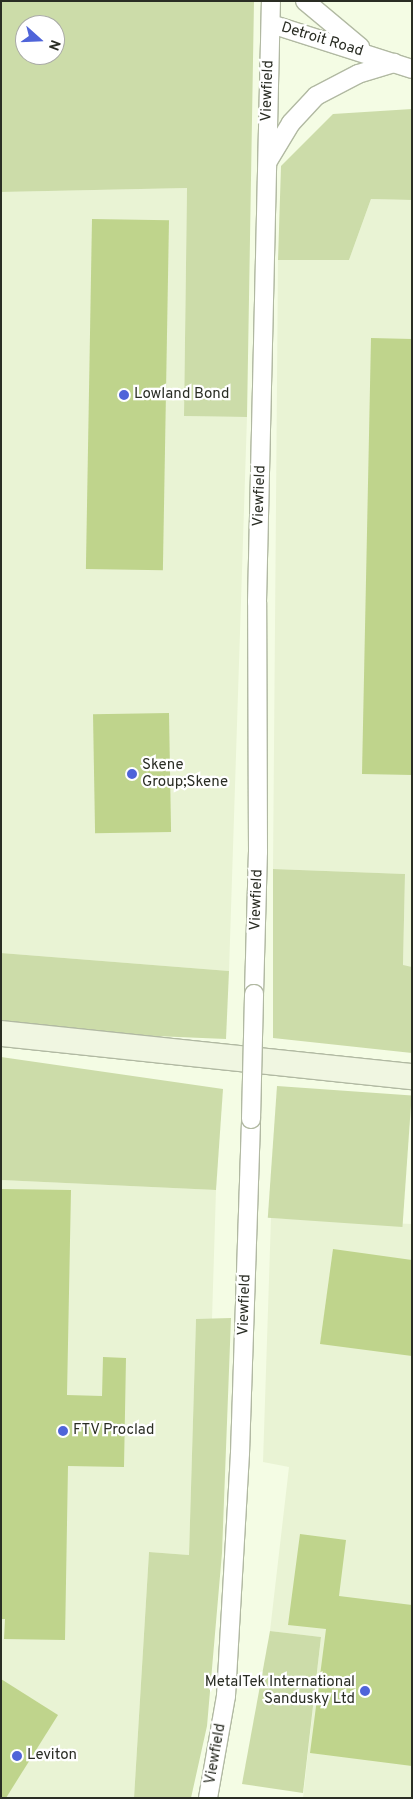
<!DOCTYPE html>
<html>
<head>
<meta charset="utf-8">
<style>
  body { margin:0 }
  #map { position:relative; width:413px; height:1799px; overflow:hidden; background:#f4fce4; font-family:Overpass,sans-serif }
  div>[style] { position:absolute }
  .built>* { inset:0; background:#e9f3d4 }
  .green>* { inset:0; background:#ccdca9; transform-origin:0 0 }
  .building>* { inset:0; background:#bfd48c; transform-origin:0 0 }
  .roads { filter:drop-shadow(1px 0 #b1b9a2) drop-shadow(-1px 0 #b1b9a2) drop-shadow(0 1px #b1b9a2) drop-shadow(0 -1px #b1b9a2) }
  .minor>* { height:18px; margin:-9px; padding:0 9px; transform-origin:9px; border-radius:9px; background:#fff }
  .secondary>* { height:25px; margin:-12.5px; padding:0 12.5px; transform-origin:12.5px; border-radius:12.5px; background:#f0f6e1 }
  .bridges { filter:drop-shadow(1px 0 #b1b9a2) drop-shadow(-1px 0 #b1b9a2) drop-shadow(0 1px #b1b9a2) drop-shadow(0 -1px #b1b9a2) }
  .minor-bridge>* { height:18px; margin:-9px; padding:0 9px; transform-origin:9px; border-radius:9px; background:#fff }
  .dots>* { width:14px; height:14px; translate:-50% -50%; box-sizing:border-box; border:2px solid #fff; border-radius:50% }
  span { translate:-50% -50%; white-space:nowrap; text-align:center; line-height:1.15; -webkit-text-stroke:4.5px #fff; paint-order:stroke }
  .street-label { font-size:15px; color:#2a2d24 }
  .poi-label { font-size:15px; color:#2a2d24 }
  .left { translate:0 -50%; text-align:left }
  .right { translate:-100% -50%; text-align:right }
  .frame { position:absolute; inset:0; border:2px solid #2a2d24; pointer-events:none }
  .north { position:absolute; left:15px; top:15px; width:50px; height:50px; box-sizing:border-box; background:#fff; border:1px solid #aaaba7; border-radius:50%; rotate:110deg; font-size:14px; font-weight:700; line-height:20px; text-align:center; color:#2a2d24 }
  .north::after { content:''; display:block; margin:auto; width:18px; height:22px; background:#4f64d9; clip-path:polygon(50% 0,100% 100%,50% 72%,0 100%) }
</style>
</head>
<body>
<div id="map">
  <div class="built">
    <div style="clip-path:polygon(187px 188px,184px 416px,247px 417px,229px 971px,1px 953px,1px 192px)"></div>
    <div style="clip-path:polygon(371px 199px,412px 200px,412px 967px,403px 966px,405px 874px,273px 869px,278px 260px,349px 260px)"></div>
    <div style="clip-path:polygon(1px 1180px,216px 1190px,212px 1319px,196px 1320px,189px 1555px,149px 1552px,134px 1798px,1px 1798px)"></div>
    <div style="clip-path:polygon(271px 1218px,412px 1224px,412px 1798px,303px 1798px,321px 1637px,270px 1631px,289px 1467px,263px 1462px)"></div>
  </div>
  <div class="green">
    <div style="clip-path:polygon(evenodd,1px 1px,254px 1px,247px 417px,184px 416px,187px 188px,1px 192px,1px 1px,25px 25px,55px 25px,55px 55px,25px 55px,25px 25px)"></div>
    <div style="clip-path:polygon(412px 109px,412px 200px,371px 199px,349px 260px,278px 260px,281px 166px,333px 114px)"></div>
    <div style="clip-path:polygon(273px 869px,405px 874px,403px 965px,412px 967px,412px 1053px,273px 1038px)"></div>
    <div style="clip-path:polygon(1px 953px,229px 971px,226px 1039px,131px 1035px,1px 1022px)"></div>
    <div style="clip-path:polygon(1px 1057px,223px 1089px,216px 1190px,1px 1180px)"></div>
    <div style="left:277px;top:1086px;width:135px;height:132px;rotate:4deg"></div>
    <div style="clip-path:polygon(231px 1318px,222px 1553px,207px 1726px,191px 1798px,134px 1798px,149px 1552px,189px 1555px,196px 1319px)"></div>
    <div style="clip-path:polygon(270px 1631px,321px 1637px,303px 1793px,242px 1784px)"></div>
  </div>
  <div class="building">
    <div style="left:92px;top:219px;width:77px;height:350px;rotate:1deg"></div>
    <div style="clip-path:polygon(371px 338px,412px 339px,412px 775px,362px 774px)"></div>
    <div style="left:169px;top:713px;width:119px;height:76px;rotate:89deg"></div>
    <div style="clip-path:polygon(1px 1189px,71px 1190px,67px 1395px,102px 1396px,103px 1357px,126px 1358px,124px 1467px,68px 1466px,65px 1640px,4px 1639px,5px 1619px,1px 1619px)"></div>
    <div style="clip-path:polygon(333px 1249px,412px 1260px,412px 1356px,320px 1344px)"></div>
    <div style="clip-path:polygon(300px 1534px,346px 1540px,339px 1596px,412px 1605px,412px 1766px,310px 1753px,326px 1629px,288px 1625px)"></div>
    <div style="clip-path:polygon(1px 1679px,58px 1715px,6px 1798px,1px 1798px)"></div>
  </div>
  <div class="roads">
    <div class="minor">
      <div style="left:305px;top:1px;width:72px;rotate:39.9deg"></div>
      <div style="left:271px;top:24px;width:148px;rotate:17.7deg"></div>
      <div style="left:268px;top:161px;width:44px;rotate:-58.8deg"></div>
      <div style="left:291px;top:123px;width:37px;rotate:-47deg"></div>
      <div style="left:316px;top:96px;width:47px;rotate:-27.6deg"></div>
      <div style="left:358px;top:74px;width:38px;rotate:-17deg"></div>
      <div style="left:254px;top:994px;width:142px;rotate:-88.4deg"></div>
      <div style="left:258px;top:852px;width:250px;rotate:-90.2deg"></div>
      <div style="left:257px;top:602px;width:601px;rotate:-88.67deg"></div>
      <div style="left:208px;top:1798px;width:104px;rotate:-80deg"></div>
      <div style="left:226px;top:1696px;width:243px;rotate:-86.7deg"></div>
      <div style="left:240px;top:1453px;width:334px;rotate:-88.1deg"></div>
    </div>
    <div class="secondary">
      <div style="left:1px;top:1033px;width:413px;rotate:6deg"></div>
    </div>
  </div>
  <div class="bridges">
    <div class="minor-bridge">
      <div style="left:251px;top:1119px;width:125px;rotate:-88.6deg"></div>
    </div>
  </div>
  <div class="dots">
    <div style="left:124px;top:395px;background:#4f64d9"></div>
    <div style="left:132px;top:774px;background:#4f64d9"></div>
    <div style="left:63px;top:1431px;background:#4f64d9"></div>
    <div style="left:365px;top:1691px;background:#4f64d9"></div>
    <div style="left:17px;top:1756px;background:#4f64d9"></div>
  </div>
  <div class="street-label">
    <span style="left:322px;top:40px;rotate:17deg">Detroit Road</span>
    <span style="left:268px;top:91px;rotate:-88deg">Viewfield</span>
    <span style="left:260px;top:496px;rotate:-88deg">Viewfield</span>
    <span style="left:257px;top:900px;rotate:-88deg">Viewfield</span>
    <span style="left:245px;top:1305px;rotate:-88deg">Viewfield</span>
    <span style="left:216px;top:1754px;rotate:-80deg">Viewfield</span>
  </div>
  <div class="poi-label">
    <span class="left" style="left:134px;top:395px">Lowland Bond</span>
    <span class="left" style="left:142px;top:774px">Skene<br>Group;Skene</span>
    <span class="left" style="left:73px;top:1431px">FTV Proclad</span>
    <span class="right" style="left:355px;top:1691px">MetalTek International<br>Sandusky Ltd</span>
    <span class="left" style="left:27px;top:1756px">Leviton</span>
  </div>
  <div class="frame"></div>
  <div class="north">N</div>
</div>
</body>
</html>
